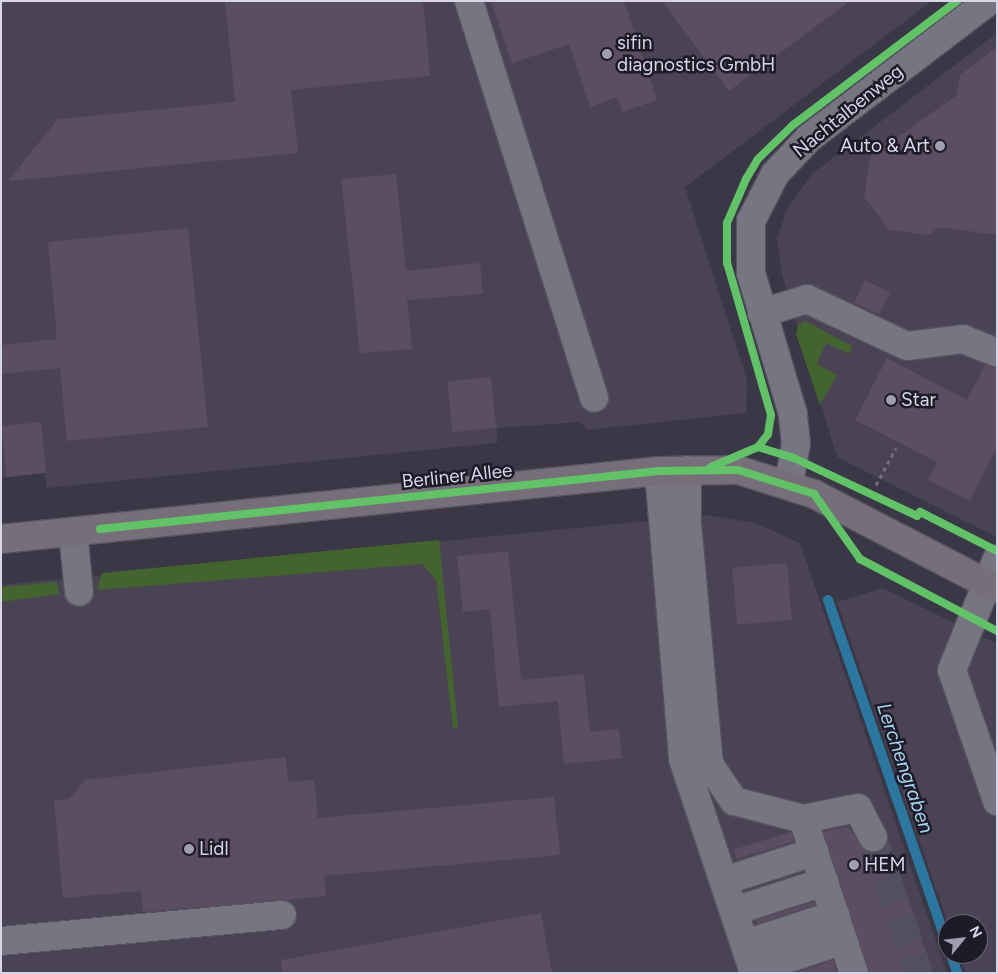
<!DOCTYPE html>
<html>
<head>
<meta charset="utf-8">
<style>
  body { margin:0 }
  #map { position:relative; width:998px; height:974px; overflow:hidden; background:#3a3747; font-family:Figtree,sans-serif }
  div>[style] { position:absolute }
  .commercial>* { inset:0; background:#4a4353 }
  .green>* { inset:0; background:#44642f }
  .stream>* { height:10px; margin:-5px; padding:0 5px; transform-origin:5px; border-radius:5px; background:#2c779f }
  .building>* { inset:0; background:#5c4e61; transform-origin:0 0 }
  .minor-tunnel>* { height:28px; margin-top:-14px; transform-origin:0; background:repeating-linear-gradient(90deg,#524f5f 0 28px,transparent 0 42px) }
  .path>* { height:3px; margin-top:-1.5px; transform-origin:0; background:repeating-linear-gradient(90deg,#716f7b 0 4px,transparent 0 8px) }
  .roads { filter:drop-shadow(1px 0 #565361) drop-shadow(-1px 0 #565361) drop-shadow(0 1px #565361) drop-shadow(0 -1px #565361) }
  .minor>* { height:28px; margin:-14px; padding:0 14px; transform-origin:14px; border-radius:14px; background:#777582 }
  .major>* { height:28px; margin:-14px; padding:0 14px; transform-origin:14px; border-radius:14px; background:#766e78 }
  .cycleway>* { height:8px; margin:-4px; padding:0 4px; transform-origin:4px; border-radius:4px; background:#61c268 }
  .dots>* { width:14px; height:14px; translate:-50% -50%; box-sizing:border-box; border:2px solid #1e1b28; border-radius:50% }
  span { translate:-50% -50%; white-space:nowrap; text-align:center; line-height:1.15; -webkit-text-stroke:5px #1e1b28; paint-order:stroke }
  .poi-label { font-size:19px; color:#d8d5e7 }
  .left { translate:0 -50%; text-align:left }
  .right { translate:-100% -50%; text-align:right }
  .street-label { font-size:19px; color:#d8d5e7 }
  .water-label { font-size:20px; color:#a5d3f0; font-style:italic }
  .frame { position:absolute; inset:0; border:2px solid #d8d5e7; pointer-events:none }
  .north { position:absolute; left:938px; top:914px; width:50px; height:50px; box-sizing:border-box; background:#1e1b28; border:1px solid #686574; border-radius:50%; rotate:61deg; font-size:14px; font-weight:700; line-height:20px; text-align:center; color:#d8d5e7 }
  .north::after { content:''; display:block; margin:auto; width:18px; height:22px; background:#a19eaf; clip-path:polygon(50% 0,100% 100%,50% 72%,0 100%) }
</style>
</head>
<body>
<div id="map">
  <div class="commercial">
    <div style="clip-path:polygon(1px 1px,932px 1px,685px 187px,747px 380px,746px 413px,587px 430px,580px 422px,497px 428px,497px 443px,47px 488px,45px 473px,1px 478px)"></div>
    <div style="clip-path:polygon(997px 33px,997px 537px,837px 457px,781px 271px,777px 239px,787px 209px,812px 174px)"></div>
    <div style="clip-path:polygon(707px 515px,755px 523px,800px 543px,947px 973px,1px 973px,1px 585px)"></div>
    <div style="clip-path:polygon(883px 588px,997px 644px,997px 973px,965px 973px,959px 954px,978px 954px,978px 924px,948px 924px,837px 602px)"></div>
  </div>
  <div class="green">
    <div style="clip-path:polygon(805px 321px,852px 346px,849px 354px,826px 343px,817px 364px,837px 375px,820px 405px,796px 334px,798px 325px)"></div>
    <div style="clip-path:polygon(439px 540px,458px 728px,453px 728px,436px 580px,422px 564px,97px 590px,102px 573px)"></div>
    <div style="clip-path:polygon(57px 582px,59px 594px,1px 602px,1px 587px)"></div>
  </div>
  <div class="stream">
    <div style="left:828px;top:600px;width:366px;rotate:70.9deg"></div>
    <div style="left:951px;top:954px;width:20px;rotate:72deg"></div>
  </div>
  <div class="building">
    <div style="clip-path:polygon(225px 1px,423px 1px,430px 76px,291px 90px,298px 153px,8px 181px,58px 119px,235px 102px)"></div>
    <div style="clip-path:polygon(491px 1px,624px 1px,657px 100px,622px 112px,617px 97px,590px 107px,569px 44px,512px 63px)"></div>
    <div style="clip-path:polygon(662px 1px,850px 1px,729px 91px)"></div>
    <div style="clip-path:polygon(997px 47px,997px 235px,939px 227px,929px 235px,889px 230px,864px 197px,870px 157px,957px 95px,960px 75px)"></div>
    <div style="clip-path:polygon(396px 174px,406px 271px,480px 263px,483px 294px,407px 300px,412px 349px,360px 353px,341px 179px)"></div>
    <div style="clip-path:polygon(188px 228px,208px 427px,67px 441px,60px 368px,1px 374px,1px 345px,57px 339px,48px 242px)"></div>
    <div style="left:865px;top:280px;width:28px;height:25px;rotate:26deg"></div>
    <div style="clip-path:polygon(887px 358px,967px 400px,985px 365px,997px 368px,997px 447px,970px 501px,928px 480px,937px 462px,855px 420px)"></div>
    <div style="left:491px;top:377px;width:51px;height:44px;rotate:84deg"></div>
    <div style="left:41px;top:422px;width:51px;height:40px;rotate:84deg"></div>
    <div style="clip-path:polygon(508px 551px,521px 680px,584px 674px,590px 732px,619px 729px,622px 758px,564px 764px,558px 701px,499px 707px,490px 609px,463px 612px,457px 556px)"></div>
    <div style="left:787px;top:563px;width:57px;height:55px;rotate:85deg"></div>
    <div style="clip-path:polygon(286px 757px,288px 782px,314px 780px,318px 818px,554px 797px,560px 855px,324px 876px,326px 896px,285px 900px,143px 912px,141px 891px,63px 898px,54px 800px,69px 799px,85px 780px)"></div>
    <div style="clip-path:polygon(848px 827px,865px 850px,880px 851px,888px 840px,933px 973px,869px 973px,823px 831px)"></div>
    <div style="left:791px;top:832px;width:10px;height:60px;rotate:73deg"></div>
    <div style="clip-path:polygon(814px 902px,815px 905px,757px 924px,756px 920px)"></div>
    <div style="clip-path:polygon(541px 913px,552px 973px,282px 973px,281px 960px)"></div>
    <div style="clip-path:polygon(833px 960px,837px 973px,795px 973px)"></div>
  </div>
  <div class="minor-tunnel">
    <div style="left:873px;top:837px;width:144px;rotate:71.3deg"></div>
  </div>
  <div class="path">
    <div style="left:876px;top:485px;width:42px;rotate:-61.6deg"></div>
  </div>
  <div class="roads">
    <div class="minor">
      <div style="left:469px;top:1px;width:416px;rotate:72.5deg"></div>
      <div style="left:762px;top:313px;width:47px;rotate:-17.3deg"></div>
      <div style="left:807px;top:299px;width:110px;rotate:25.2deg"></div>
      <div style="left:907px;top:346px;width:56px;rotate:-7.1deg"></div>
      <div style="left:963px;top:339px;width:37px;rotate:22deg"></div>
      <div style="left:687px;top:470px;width:53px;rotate:90deg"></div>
      <div style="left:687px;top:523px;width:242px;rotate:84.8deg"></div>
      <div style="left:709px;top:764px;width:45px;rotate:56deg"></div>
      <div style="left:734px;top:801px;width:71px;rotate:14.6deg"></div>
      <div style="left:803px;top:819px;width:56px;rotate:-11.3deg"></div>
      <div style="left:858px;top:808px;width:33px;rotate:63deg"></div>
      <div style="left:659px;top:471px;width:289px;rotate:85.2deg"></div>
      <div style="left:683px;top:759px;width:225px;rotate:71.6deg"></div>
      <div style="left:789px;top:483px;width:40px;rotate:-80deg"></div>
      <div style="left:796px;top:444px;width:30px;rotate:-96deg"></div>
      <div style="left:793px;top:414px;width:147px;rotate:-106.6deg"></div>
      <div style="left:751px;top:273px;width:52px;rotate:-90deg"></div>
      <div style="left:751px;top:221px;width:53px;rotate:-62.9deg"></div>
      <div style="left:775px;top:174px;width:50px;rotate:-46.6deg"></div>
      <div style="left:809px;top:138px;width:226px;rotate:-37.3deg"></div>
      <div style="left:73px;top:532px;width:60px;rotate:84.3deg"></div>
      <div style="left:997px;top:559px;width:120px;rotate:112.1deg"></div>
      <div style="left:952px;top:670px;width:139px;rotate:71deg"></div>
      <div style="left:803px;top:819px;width:162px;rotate:71.7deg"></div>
      <div style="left:724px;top:881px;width:95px;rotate:-17.9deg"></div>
      <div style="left:734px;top:911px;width:95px;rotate:-17.9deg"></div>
      <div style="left:1px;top:941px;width:282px;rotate:-5.3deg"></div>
      <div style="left:745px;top:944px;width:95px;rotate:-17.9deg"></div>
      <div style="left:754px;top:970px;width:94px;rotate:-18.6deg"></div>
    </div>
    <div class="major">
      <div style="left:1px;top:539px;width:662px;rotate:-5.9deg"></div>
      <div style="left:659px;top:471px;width:79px;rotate:-0.7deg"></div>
      <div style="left:738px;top:470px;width:80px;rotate:17.5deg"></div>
      <div style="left:814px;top:494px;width:206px;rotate:27.4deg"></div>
    </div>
  </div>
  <div class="cycleway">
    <div style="left:758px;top:447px;width:38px;rotate:17deg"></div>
    <div style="left:794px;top:458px;width:136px;rotate:25.2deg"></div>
    <div style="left:917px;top:516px;width:5px;rotate:-53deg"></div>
    <div style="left:920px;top:512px;width:86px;rotate:26.9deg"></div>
    <div style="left:711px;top:467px;width:51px;rotate:-23.1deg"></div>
    <div style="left:758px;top:447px;width:16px;rotate:-52deg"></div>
    <div style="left:768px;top:434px;width:19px;rotate:-81deg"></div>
    <div style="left:771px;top:415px;width:158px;rotate:-106.1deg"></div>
    <div style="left:727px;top:263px;width:40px;rotate:-90deg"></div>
    <div style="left:727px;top:223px;width:48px;rotate:-66.6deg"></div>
    <div style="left:746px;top:179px;width:23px;rotate:-59deg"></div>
    <div style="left:758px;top:159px;width:49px;rotate:-44.2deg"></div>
    <div style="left:793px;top:125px;width:206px;rotate:-37.1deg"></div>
    <div style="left:100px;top:529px;width:562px;rotate:-5.92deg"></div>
    <div style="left:659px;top:471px;width:79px;rotate:-0.7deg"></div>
    <div style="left:738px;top:470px;width:80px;rotate:17.5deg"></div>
    <div style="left:814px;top:494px;width:80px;rotate:54.7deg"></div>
    <div style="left:860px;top:559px;width:155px;rotate:27.7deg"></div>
  </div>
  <div class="dots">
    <div style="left:607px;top:54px;background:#a19eaf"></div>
    <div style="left:940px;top:146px;background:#a19eaf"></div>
    <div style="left:891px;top:400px;background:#a19eaf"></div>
    <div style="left:189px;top:849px;background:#a19eaf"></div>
    <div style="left:854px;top:865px;background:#a19eaf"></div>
  </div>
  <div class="poi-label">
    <span class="left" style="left:617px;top:54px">sifin<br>diagnostics GmbH</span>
    <span class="right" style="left:930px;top:146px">Auto &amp; Art</span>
    <span class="left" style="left:901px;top:400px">Star</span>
    <span class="left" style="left:199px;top:849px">Lidl</span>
    <span class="left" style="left:864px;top:865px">HEM</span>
  </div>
  <div class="street-label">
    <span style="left:848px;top:111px;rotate:-39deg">Nachtalbenweg</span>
    <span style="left:457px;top:476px;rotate:-6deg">Berliner Allee</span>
  </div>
  <div class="water-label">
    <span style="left:905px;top:768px;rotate:71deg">Lerchengraben</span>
  </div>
  <div class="frame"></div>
  <div class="north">N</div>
</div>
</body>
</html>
